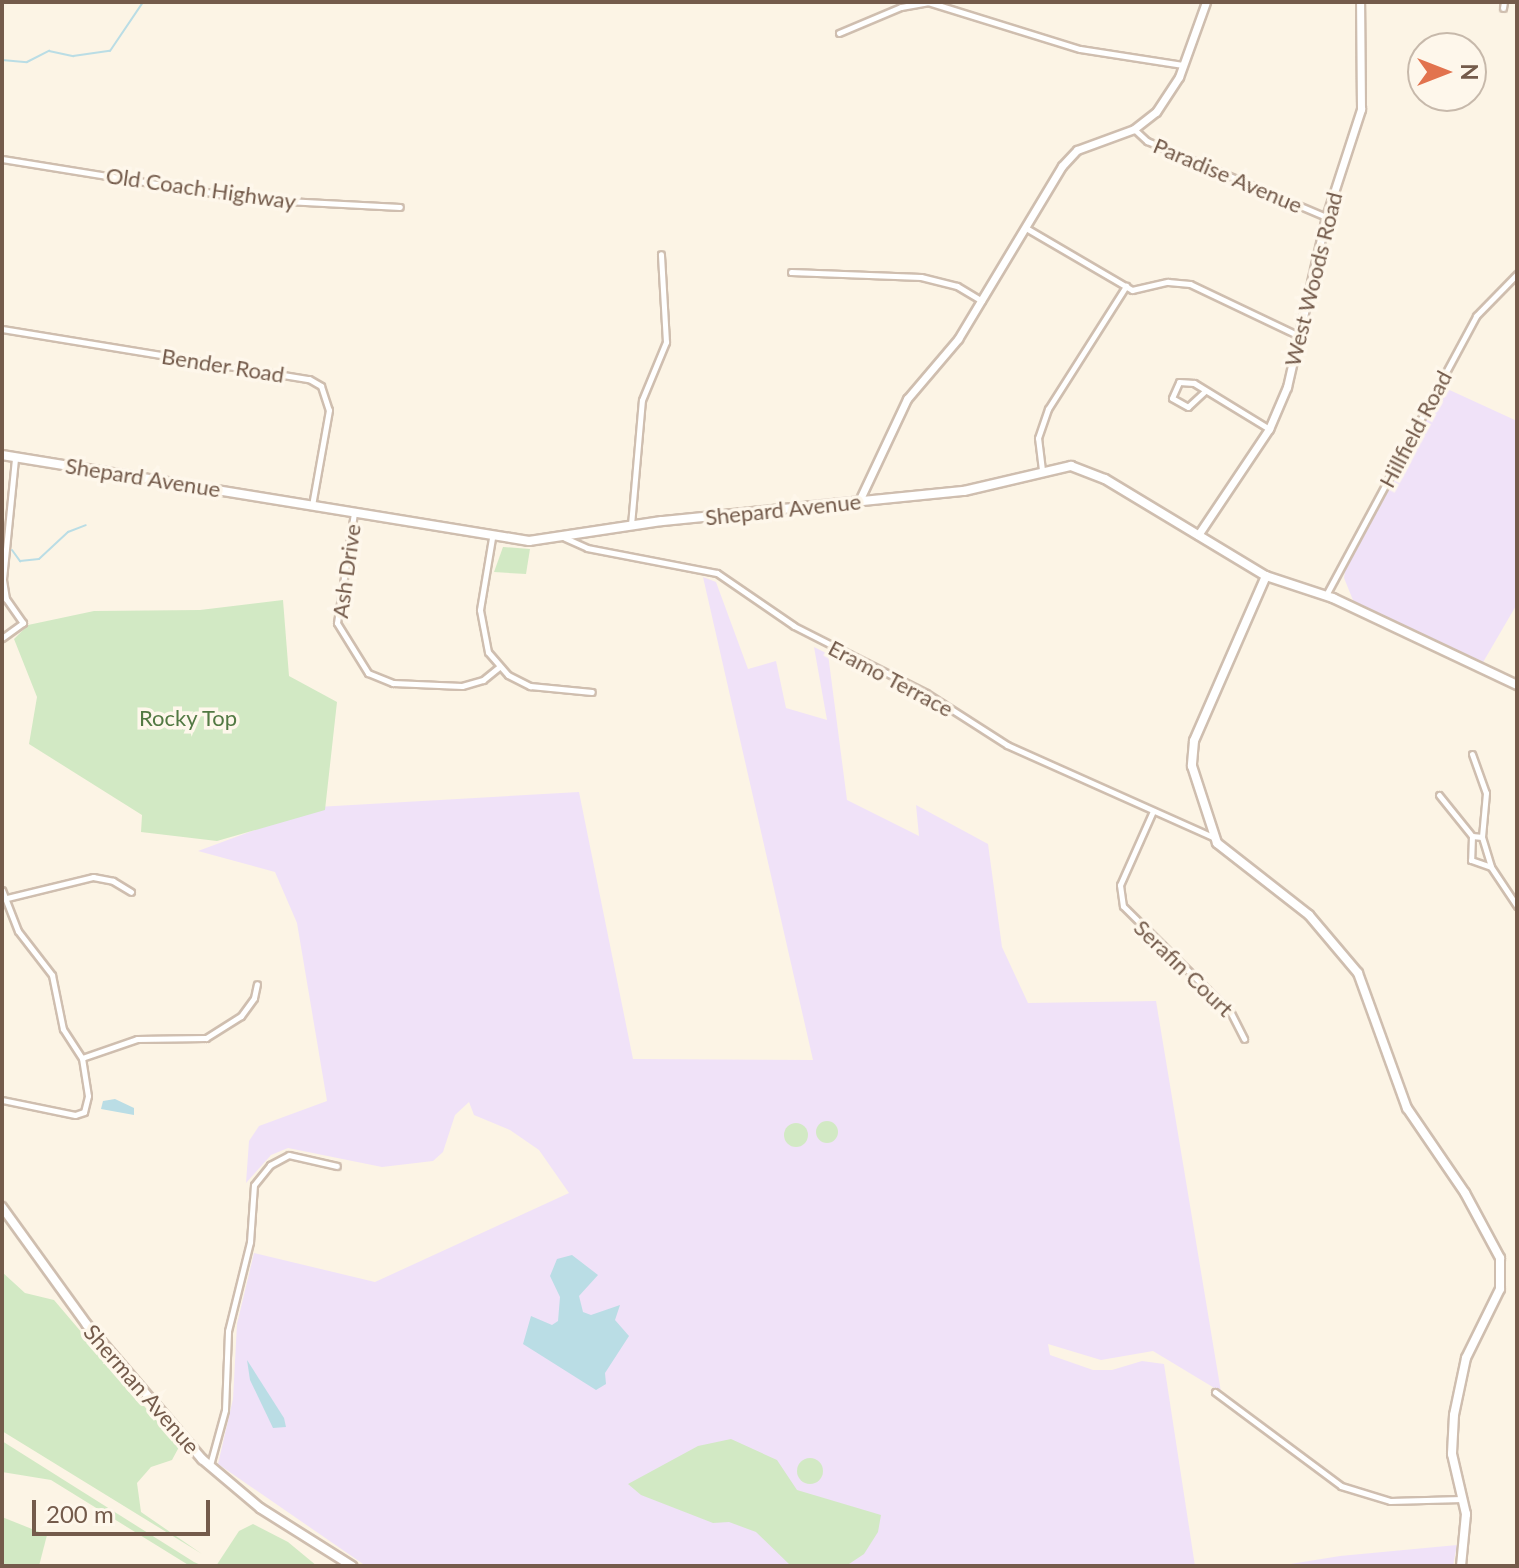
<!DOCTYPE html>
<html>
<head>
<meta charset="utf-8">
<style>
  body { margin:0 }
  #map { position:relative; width:1519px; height:1568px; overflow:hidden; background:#fcf4e5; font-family:Lato,sans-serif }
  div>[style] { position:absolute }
  .education>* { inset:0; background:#f0e2f8 }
  .green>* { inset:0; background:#d2e9c4 }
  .round { border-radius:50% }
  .water>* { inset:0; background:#badde5 }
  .stream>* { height:2px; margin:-1px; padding:0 1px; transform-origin:1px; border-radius:1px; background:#badde5 }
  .roads { filter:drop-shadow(2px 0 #cfbeaf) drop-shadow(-2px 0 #cfbeaf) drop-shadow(0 2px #cfbeaf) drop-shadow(0 -2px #cfbeaf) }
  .minor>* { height:5px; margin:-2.5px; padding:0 2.5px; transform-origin:2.5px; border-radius:2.5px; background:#fff }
  .tertiary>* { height:7px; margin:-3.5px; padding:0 3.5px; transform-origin:3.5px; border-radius:3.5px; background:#fff }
  .secondary>* { height:8px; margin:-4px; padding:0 4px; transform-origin:4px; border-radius:4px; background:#fff }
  span { translate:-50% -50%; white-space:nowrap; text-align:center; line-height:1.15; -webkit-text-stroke:7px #fef7eb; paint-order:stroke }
  .street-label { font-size:22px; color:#745b4b }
  .park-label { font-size:22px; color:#527943 }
  .frame { position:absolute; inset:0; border:4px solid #745b4b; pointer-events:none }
  .north { position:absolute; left:1407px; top:32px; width:80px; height:80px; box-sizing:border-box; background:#fef7eb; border:2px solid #c7b9ab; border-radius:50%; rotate:90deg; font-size:22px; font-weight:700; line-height:32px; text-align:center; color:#745b4b }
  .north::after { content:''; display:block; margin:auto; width:28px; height:36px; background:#e2734e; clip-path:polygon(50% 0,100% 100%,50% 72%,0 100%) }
  .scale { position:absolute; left:32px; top:1500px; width:178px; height:36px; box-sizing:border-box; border:4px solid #745b4b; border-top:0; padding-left:10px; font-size:24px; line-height:28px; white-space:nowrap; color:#745b4b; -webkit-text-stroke:6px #fef7eb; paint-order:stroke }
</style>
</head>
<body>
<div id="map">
  <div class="education">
    <div style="clip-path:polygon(1443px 387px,1517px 421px,1517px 604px,1482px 664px,1355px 605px,1344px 578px,1346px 564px)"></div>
    <div style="clip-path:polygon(703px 577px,716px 582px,748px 669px,776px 661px,786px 708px,827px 720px,814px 647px,828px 654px,847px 800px,919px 836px,916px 805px,988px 844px,1002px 947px,1028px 1003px,1156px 1001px,1221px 1392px,1153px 1351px,1101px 1360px,1048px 1344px,1050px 1355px,1093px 1370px,1112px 1370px,1142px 1361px,1164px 1364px,1195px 1566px,366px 1566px,218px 1464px,233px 1399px,237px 1324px,254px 1253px,375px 1282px,569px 1193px,539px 1150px,510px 1130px,474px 1115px,469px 1102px,455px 1115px,443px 1152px,433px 1161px,382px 1167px,288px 1148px,271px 1155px,246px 1183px,249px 1141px,259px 1126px,327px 1101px,297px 923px,275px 872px,198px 851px,317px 807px,579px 792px,633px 1059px,813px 1060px)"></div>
    <div style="clip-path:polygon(1457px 1545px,1453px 1566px,1278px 1566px,1340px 1556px)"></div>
  </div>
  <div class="green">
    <div style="clip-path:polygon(503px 547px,530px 549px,526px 574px,494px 572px)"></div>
    <div style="clip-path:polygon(283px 600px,289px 676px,337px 702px,325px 810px,217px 841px,141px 832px,142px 815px,29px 744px,37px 697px,14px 639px,28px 625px,94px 611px,200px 610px)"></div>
    <div class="round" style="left:816px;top:1121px;width:22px;height:22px"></div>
    <div class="round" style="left:784px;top:1123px;width:24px;height:24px"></div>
    <div style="clip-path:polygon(2px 1272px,25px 1293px,54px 1300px,179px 1447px,172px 1460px,151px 1467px,137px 1483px,141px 1512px,202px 1554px,2px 1431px)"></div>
    <div style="clip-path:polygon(731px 1439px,777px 1460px,797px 1490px,881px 1515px,878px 1532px,864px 1554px,846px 1566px,791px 1566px,756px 1532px,729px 1522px,713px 1523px,641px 1495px,628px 1484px,698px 1446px)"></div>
    <div style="clip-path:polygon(2px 1441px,194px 1562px,203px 1566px,190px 1566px,51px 1480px,2px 1472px)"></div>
    <div class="round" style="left:797px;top:1458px;width:26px;height:26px"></div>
    <div style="clip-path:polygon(2px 1517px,47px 1535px,39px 1566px,2px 1566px)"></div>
    <div style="clip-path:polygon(253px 1524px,288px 1542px,317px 1566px,216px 1566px,239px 1531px)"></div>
  </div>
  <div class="water">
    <div style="clip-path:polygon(115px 1099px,134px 1108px,134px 1115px,101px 1109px,103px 1101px)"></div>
    <div style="clip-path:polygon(572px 1255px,598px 1275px,579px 1296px,583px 1312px,591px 1315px,620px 1305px,615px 1320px,629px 1336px,605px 1373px,606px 1384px,596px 1390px,523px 1344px,531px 1316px,552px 1325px,558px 1321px,560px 1297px,550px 1276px,557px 1259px)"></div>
    <div style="clip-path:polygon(247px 1360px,284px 1418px,286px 1427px,273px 1428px,250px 1380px)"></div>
  </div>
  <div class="stream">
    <div style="left:2px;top:60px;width:25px;rotate:5deg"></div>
    <div style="left:27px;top:62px;width:25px;rotate:-27deg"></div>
    <div style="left:49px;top:51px;width:25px;rotate:12deg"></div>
    <div style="left:73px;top:56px;width:37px;rotate:-8deg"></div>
    <div style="left:110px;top:51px;width:59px;rotate:-56deg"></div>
    <div style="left:12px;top:550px;width:14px;rotate:54deg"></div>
    <div style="left:20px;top:561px;width:19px;rotate:-6deg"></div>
    <div style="left:39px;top:559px;width:40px;rotate:-43deg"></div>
    <div style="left:68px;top:532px;width:19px;rotate:-21deg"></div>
  </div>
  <div class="roads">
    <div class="minor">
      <div style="left:1503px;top:8px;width:6px;rotate:-81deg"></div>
      <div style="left:839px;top:33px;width:67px;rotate:-22.8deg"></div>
      <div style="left:901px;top:7px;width:27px;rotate:-10deg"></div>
      <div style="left:928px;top:2px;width:159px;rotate:17.2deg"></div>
      <div style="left:1080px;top:49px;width:104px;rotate:8.8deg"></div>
      <div style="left:1134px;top:129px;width:18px;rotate:43deg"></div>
      <div style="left:1147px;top:141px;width:194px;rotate:23deg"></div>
      <div style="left:2px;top:159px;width:249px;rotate:9.2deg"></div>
      <div style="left:248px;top:199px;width:152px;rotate:3deg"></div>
      <div style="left:1026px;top:228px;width:123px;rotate:30.3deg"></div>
      <div style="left:1132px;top:290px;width:37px;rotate:-13deg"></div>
      <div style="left:1168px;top:282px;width:22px;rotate:5deg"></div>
      <div style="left:1190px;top:284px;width:121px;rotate:25.5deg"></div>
      <div style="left:791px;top:272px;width:130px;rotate:2.2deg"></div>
      <div style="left:921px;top:277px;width:37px;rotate:14deg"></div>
      <div style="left:957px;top:286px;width:29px;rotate:31deg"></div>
      <div style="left:2px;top:329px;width:311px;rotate:9.3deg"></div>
      <div style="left:309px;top:379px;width:14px;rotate:30deg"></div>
      <div style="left:321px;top:386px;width:25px;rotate:72deg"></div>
      <div style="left:329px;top:410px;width:97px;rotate:100.1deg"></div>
      <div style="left:1205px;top:391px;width:23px;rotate:137deg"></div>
      <div style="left:1188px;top:407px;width:18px;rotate:-151deg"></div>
      <div style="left:1172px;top:398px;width:17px;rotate:-66deg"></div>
      <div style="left:1179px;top:382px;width:15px;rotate:4deg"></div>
      <div style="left:1194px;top:383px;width:88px;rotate:31.5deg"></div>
      <div style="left:1042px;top:470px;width:32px;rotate:-97deg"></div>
      <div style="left:1038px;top:438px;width:31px;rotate:-71deg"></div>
      <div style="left:1048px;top:409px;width:146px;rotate:-57.6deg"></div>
      <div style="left:354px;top:513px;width:111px;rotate:98.8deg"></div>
      <div style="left:337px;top:623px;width:59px;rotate:58.2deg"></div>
      <div style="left:368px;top:673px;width:27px;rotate:22deg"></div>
      <div style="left:393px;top:683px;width:69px;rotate:2.5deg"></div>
      <div style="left:462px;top:686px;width:22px;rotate:-16deg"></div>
      <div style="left:483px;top:680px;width:21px;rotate:-39deg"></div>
      <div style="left:631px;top:525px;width:125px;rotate:-85deg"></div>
      <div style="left:642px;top:400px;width:63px;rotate:-67.5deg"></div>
      <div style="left:666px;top:342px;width:88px;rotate:-93.3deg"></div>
      <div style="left:492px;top:538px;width:73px;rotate:99.5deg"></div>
      <div style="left:480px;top:610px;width:43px;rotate:79.2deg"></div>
      <div style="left:488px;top:652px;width:30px;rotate:49deg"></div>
      <div style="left:508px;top:675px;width:25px;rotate:27deg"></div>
      <div style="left:530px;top:686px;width:62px;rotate:5.5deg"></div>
      <div style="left:565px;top:538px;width:24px;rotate:24deg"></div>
      <div style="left:587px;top:548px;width:132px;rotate:10.9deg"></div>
      <div style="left:717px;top:573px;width:93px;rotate:34.5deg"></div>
      <div style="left:794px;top:626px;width:148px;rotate:26.9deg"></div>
      <div style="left:926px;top:693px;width:96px;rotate:32.7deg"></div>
      <div style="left:1007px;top:745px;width:226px;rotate:24.1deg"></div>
      <div style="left:1326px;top:595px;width:317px;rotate:-61.7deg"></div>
      <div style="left:1476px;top:316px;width:59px;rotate:-45.7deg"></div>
      <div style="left:2px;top:638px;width:26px;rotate:-36deg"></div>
      <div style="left:23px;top:623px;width:29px;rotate:-125deg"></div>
      <div style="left:6px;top:599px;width:20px;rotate:-99deg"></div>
      <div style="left:3px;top:579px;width:122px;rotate:-84.3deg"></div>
      <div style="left:1472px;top:754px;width:41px;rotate:70.3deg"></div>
      <div style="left:1486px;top:793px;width:44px;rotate:95.2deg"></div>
      <div style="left:1439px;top:795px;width:53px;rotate:51.2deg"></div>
      <div style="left:1472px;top:836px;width:10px;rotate:6deg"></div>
      <div style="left:1482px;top:837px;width:31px;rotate:73deg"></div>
      <div style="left:1491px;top:867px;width:47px;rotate:56.3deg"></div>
      <div style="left:1153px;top:811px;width:81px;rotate:114deg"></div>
      <div style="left:1120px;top:885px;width:21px;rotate:82deg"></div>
      <div style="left:1123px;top:906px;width:152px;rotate:44.7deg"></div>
      <div style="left:1231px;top:1013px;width:29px;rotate:63deg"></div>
      <div style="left:1472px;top:836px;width:24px;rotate:92deg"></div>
      <div style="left:1471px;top:860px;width:21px;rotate:19deg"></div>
      <div style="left:2px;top:890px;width:44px;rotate:68.7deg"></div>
      <div style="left:18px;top:931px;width:56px;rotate:52.3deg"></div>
      <div style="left:52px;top:975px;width:55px;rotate:78.5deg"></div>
      <div style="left:63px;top:1029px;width:35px;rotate:57deg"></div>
      <div style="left:82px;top:1058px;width:38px;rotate:81deg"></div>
      <div style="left:88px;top:1096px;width:16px;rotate:104deg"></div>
      <div style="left:84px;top:1112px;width:9px;rotate:162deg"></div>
      <div style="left:75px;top:1115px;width:75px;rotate:-168.4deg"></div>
      <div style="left:7px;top:898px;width:89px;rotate:-13.7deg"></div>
      <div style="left:93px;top:877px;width:20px;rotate:11deg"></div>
      <div style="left:113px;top:881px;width:21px;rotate:31deg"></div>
      <div style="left:82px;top:1058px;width:58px;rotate:-19.1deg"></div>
      <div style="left:137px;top:1039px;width:69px;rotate:-0.8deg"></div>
      <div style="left:206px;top:1038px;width:41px;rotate:-32.2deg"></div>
      <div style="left:241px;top:1016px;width:22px;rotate:-54deg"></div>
      <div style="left:254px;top:998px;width:14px;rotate:-78deg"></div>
      <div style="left:1215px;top:1392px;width:157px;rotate:36.7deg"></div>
      <div style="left:1341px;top:1486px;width:51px;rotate:17deg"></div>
      <div style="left:1390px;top:1501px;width:72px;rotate:-1.6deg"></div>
      <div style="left:210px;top:1465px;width:57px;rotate:-74.7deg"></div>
      <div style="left:225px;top:1410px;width:79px;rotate:-87.8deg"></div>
      <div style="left:228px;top:1331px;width:92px;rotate:-76.1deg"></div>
      <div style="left:250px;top:1242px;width:57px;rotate:-86deg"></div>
      <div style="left:254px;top:1185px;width:26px;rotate:-51deg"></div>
      <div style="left:270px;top:1165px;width:21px;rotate:-28deg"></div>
      <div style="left:289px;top:1155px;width:49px;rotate:12.9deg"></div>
    </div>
    <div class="tertiary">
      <div style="left:859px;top:501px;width:113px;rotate:-64.8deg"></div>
      <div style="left:907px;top:399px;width:79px;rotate:-49.6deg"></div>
      <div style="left:958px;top:339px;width:202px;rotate:-59deg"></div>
      <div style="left:1062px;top:166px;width:22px;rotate:-47deg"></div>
      <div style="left:1077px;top:150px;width:61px;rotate:-20.2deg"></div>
      <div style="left:1134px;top:129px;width:28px;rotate:-38deg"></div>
      <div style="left:1156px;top:112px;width:42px;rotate:-56.7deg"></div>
      <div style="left:1179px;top:77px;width:80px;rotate:-70.2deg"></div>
      <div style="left:1198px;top:535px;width:128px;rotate:-56.2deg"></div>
      <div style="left:1269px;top:429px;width:46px;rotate:-66.8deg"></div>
      <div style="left:1287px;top:387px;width:174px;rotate:-77.1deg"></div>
      <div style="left:1326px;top:217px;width:114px;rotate:-72deg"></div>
      <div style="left:1361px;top:109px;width:107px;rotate:-90.5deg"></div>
    </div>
    <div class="secondary">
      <div style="left:2px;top:455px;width:534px;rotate:9.27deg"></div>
      <div style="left:529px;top:541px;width:134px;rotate:-8.6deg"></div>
      <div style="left:662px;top:521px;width:303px;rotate:-5.7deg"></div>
      <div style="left:964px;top:491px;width:110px;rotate:-13.2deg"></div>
      <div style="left:1071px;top:466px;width:36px;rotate:21deg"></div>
      <div style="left:1105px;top:479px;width:188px;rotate:31.1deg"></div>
      <div style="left:1266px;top:576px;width:71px;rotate:18.2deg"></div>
      <div style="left:1333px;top:598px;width:204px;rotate:25.3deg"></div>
      <div style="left:1266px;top:576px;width:180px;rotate:113.6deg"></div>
      <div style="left:1194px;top:741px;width:25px;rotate:95deg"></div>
      <div style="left:1192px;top:766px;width:81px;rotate:72deg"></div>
      <div style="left:1217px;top:843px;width:117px;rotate:38deg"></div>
      <div style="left:1309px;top:915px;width:76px;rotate:49.8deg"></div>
      <div style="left:1358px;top:973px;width:144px;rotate:70.1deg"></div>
      <div style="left:1407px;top:1108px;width:103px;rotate:55.7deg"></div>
      <div style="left:1465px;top:1193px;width:74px;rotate:61.7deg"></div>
      <div style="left:1500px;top:1258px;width:31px;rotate:90deg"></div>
      <div style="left:1500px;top:1289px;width:77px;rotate:116.2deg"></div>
      <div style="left:1466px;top:1358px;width:58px;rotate:101.9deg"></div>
      <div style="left:1454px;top:1415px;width:39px;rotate:93deg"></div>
      <div style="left:1452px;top:1454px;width:62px;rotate:76.9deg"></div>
      <div style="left:1466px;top:1514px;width:52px;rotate:95.5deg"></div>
      <div style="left:2px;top:1207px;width:145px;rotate:54.2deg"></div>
      <div style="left:87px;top:1325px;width:177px;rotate:49.4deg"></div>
      <div style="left:202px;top:1459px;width:76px;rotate:40.2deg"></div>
      <div style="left:260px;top:1508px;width:109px;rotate:32.2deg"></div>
    </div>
  </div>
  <div class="street-label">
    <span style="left:1228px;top:175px;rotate:23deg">Paradise Avenue</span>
    <span style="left:201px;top:188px;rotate:8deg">Old Coach Highway</span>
    <span style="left:1313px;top:279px;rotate:-76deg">West Woods Road</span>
    <span style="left:223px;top:365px;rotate:9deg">Bender Road</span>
    <span style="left:1415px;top:429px;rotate:-62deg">Hillfield Road</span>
    <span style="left:143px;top:477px;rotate:9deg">Shepard Avenue</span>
    <span style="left:783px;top:509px;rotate:-6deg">Shepard Avenue</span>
    <span style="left:346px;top:571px;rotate:-82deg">Ash Drive</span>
    <span style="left:891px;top:678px;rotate:28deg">Eramo Terrace</span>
    <span style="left:1184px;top:968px;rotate:44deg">Serafin Court</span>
    <span style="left:142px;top:1389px;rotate:49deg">Sherman Avenue</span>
  </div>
  <div class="park-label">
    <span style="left:188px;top:718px">Rocky Top</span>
  </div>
  <div class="frame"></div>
  <div class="north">N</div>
  <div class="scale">200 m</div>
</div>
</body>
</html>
